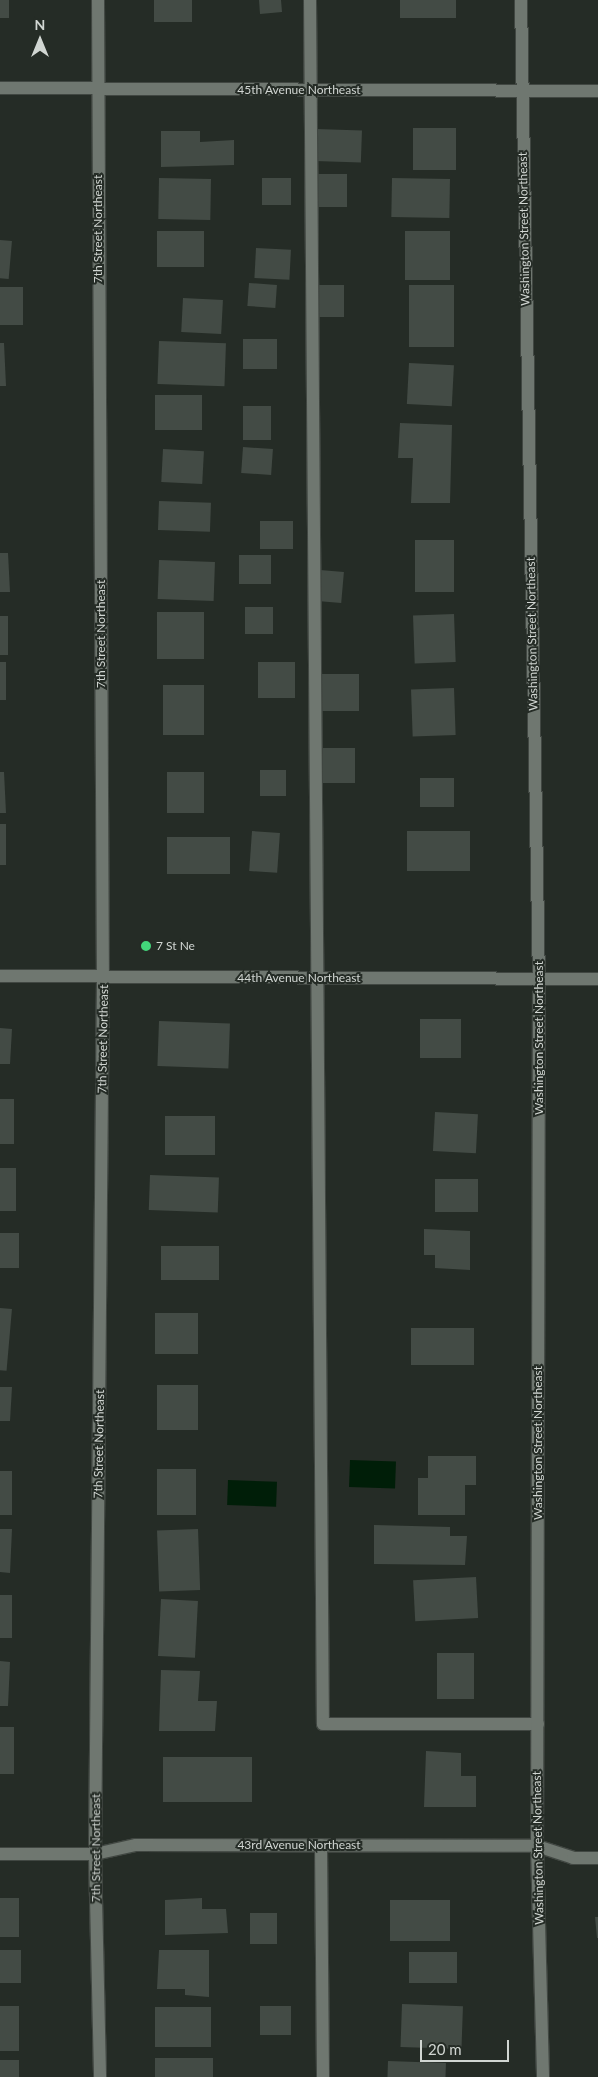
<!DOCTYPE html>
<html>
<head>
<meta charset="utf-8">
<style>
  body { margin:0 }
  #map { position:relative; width:598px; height:2077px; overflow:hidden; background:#252c26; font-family:Lato,sans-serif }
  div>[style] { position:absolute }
  .water>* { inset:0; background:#001e08; transform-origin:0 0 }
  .building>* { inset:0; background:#434b45; transform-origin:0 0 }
  .roads { filter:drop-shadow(1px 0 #414742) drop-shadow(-1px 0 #414742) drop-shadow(0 1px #414742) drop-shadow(0 -1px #414742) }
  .minor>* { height:12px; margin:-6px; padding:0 6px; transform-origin:6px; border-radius:6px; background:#6f7770 }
  .dots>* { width:14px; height:14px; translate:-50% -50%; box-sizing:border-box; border:2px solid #252c26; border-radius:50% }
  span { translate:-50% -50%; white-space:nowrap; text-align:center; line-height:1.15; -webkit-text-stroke:4px #252c26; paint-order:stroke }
  .street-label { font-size:12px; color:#d1d6d2 }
  .poi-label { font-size:12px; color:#d1d6d2 }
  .left { translate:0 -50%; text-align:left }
  .north { position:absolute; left:15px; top:15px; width:50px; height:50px; -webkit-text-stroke:4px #252c26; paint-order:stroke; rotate:0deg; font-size:14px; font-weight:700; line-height:20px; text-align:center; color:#d1d6d2 }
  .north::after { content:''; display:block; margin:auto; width:18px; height:22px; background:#d1d6d2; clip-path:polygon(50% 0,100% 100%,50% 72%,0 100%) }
  .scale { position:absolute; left:420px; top:2040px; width:89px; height:22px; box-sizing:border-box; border:2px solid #d1d6d2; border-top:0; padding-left:6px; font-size:15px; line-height:18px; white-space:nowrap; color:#d1d6d2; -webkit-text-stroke:4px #252c26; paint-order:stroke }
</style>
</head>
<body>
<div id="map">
  <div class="water">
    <div style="left:350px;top:1460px;width:46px;height:27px;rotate:2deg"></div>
    <div style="left:228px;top:1480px;width:49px;height:25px;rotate:2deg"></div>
  </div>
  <div class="building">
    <div style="left:0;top:0;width:9px;height:18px"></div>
    <div style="left:154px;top:0;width:38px;height:22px"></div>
    <div style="clip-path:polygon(259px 0,281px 0,282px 12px,260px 14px)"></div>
    <div style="left:400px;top:0;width:56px;height:18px"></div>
    <div style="left:456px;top:128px;width:42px;height:43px;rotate:90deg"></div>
    <div style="left:316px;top:129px;width:46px;height:32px;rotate:2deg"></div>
    <div style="clip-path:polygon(161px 131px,200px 131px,200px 142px,234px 140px,234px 165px,161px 167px)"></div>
    <div style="left:347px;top:174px;width:33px;height:31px;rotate:90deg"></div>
    <div style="left:159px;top:178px;width:52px;height:41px;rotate:1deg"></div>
    <div style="left:262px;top:178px;width:29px;height:27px"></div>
    <div style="left:392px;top:178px;width:58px;height:39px;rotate:1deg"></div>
    <div style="left:157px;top:231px;width:47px;height:36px"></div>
    <div style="left:405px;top:231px;width:45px;height:49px"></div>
    <div style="left:0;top:240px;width:12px;height:38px;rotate:5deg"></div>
    <div style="left:256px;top:248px;width:35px;height:30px;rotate:3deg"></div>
    <div style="left:249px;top:283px;width:28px;height:23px;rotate:4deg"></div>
    <div style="left:314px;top:285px;width:30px;height:32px"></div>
    <div style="left:409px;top:285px;width:45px;height:62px"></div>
    <div style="left:0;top:287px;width:23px;height:38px"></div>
    <div style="left:183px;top:298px;width:40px;height:34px;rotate:3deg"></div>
    <div style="left:243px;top:339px;width:34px;height:30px"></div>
    <div style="left:159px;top:341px;width:67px;height:43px;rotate:2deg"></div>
    <div style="clip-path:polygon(0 343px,4px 343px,6px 386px,0 386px)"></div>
    <div style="left:409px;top:363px;width:45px;height:41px;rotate:3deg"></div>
    <div style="left:155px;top:395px;width:47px;height:35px"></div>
    <div style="left:243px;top:406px;width:28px;height:34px"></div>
    <div style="clip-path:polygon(400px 423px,452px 425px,450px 503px,411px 503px,413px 458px,398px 458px)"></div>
    <div style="left:243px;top:447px;width:30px;height:26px;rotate:4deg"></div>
    <div style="left:163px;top:449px;width:41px;height:33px;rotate:3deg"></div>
    <div style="left:159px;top:501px;width:52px;height:29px;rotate:2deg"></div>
    <div style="left:260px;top:521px;width:33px;height:28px"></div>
    <div style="left:415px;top:540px;width:39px;height:52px"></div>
    <div style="clip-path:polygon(0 553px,8px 553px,10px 592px,0 592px)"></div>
    <div style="left:239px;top:555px;width:32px;height:29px"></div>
    <div style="left:159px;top:560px;width:56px;height:39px;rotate:2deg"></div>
    <div style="left:320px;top:570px;width:24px;height:31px;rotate:5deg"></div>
    <div style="left:273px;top:607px;width:27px;height:28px;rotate:90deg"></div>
    <div style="left:157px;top:612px;width:47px;height:47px"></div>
    <div style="left:454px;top:614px;width:48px;height:41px;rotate:88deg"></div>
    <div style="left:0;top:616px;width:8px;height:39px"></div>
    <div style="left:0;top:662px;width:6px;height:38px"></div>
    <div style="left:258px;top:662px;width:37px;height:36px"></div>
    <div style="left:359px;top:674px;width:37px;height:39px;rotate:90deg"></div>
    <div style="left:163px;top:685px;width:41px;height:50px"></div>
    <div style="left:454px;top:688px;width:47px;height:43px;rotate:88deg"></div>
    <div style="left:323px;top:748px;width:32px;height:35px"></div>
    <div style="left:260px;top:770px;width:26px;height:26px"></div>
    <div style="clip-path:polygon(0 772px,4px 772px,6px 813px,0 813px)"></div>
    <div style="left:167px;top:772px;width:37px;height:41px"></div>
    <div style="left:420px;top:778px;width:34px;height:29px"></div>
    <div style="left:0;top:824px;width:6px;height:41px"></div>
    <div style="left:252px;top:831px;width:28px;height:40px;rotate:4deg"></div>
    <div style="left:407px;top:831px;width:63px;height:40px"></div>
    <div style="left:167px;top:837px;width:63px;height:37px"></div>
    <div style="left:420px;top:1019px;width:41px;height:39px"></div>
    <div style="left:159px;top:1021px;width:71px;height:45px;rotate:2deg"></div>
    <div style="clip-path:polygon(0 1028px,12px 1029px,10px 1064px,0 1064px)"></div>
    <div style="left:0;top:1099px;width:14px;height:45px"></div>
    <div style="left:435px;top:1112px;width:43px;height:39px;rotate:3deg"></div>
    <div style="left:165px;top:1116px;width:50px;height:39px"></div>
    <div style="left:0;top:1168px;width:16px;height:43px"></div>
    <div style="left:150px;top:1175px;width:69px;height:35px;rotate:2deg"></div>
    <div style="left:435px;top:1179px;width:43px;height:33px"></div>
    <div style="clip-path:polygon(424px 1229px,470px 1231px,470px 1270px,435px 1268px,435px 1255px,424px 1255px)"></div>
    <div style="left:0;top:1233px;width:19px;height:35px"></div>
    <div style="left:161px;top:1246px;width:58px;height:34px"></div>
    <div style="left:0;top:1308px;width:12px;height:62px;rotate:5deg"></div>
    <div style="left:198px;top:1313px;width:41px;height:43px;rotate:90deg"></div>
    <div style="left:411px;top:1328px;width:63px;height:37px"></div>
    <div style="left:157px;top:1385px;width:41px;height:45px"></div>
    <div style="clip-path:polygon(0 1387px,12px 1387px,10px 1421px,0 1421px)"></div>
    <div style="clip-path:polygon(428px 1456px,476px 1456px,476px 1485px,465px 1485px,465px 1515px,418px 1515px,418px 1478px,428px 1478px)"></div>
    <div style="left:157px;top:1469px;width:39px;height:46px"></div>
    <div style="left:0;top:1471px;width:12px;height:44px"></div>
    <div style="clip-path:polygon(374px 1525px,450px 1527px,450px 1536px,467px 1536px,465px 1565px,374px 1564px)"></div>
    <div style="clip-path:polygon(0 1529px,12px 1529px,10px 1573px,0 1572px)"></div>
    <div style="left:198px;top:1529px;width:61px;height:41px;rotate:88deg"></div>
    <div style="left:476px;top:1577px;width:41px;height:63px;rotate:87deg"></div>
    <div style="left:0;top:1595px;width:12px;height:43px"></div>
    <div style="left:161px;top:1599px;width:37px;height:57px;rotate:3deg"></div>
    <div style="left:437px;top:1653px;width:37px;height:46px"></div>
    <div style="clip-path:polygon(0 1661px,10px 1662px,8px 1706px,0 1706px)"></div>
    <div style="clip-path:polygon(161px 1670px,200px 1671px,198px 1701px,217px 1701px,215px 1731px,159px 1731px)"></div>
    <div style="left:0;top:1727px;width:14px;height:47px"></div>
    <div style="clip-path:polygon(426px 1751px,461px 1753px,461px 1776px,476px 1776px,476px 1807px,424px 1807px)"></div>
    <div style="left:163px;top:1757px;width:89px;height:45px"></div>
    <div style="left:19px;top:1898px;width:39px;height:19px;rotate:90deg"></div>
    <div style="clip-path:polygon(202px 1898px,202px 1909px,226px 1909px,228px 1933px,165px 1935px,165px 1900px)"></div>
    <div style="left:390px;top:1900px;width:60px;height:41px"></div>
    <div style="left:250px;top:1913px;width:27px;height:31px"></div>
    <div style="clip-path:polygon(595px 1917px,598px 1917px,598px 1938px,597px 1938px)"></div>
    <div style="left:0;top:1950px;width:21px;height:33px"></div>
    <div style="clip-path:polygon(159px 1950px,209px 1950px,209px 1997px,185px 1995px,185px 1989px,157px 1989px)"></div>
    <div style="left:409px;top:1952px;width:48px;height:31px"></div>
    <div style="left:402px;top:2004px;width:61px;height:43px;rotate:2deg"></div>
    <div style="left:0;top:2006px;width:19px;height:45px"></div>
    <div style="left:260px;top:2006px;width:31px;height:29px"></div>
    <div style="left:155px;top:2007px;width:56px;height:40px"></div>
    <div style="left:155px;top:2058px;width:58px;height:19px"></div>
    <div style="left:0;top:2060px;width:19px;height:17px"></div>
    <div style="left:388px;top:2061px;width:58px;height:16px;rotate:2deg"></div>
  </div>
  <div class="roads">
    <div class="minor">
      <div style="left:98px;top:0;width:977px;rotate:89.71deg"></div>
      <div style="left:103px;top:977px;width:877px;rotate:90.52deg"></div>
      <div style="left:95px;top:1854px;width:223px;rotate:88.7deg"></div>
      <div style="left:310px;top:0;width:1724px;rotate:89.57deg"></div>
      <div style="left:323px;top:1724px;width:215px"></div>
      <div style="left:521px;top:0;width:979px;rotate:88.95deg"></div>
      <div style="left:539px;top:979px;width:867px;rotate:90.13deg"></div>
      <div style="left:537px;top:1846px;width:231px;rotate:88.5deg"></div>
      <div style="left:0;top:88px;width:598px;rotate:0.29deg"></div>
      <div style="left:0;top:976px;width:598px;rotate:0.29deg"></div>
      <div style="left:321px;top:1845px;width:232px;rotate:89.5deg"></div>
      <div style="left:0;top:1854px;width:95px"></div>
      <div style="left:95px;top:1854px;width:42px;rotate:-12.4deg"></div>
      <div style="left:136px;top:1845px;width:401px;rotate:0.1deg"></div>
      <div style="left:537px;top:1846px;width:38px;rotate:18deg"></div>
      <div style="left:573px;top:1858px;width:25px"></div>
    </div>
  </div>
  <div class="dots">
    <div style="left:146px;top:946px;background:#43d77b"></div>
  </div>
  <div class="street-label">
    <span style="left:299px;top:90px">45th Avenue Northeast</span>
    <span style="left:98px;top:229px;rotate:-90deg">7th Street Northeast</span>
    <span style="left:524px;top:229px;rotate:-91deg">Washington Street Northeast</span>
    <span style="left:101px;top:634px;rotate:-90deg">7th Street Northeast</span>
    <span style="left:532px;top:634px;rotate:-91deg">Washington Street Northeast</span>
    <span style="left:299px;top:978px">44th Avenue Northeast</span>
    <span style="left:539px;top:1038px;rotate:-90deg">Washington Street Northeast</span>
    <span style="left:103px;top:1039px;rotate:-89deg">7th Street Northeast</span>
    <span style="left:538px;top:1443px;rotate:-90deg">Washington Street Northeast</span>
    <span style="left:99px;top:1444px;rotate:-89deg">7th Street Northeast</span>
    <span style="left:299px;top:1845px">43rd Avenue Northeast</span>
    <span style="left:96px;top:1848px;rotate:-90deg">7th Street Northeast</span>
    <span style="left:538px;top:1848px;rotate:-91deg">Washington Street Northeast</span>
  </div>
  <div class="poi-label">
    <span class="left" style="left:156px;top:946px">7 St Ne</span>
  </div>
  <div class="north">N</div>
  <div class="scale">20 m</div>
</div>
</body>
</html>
